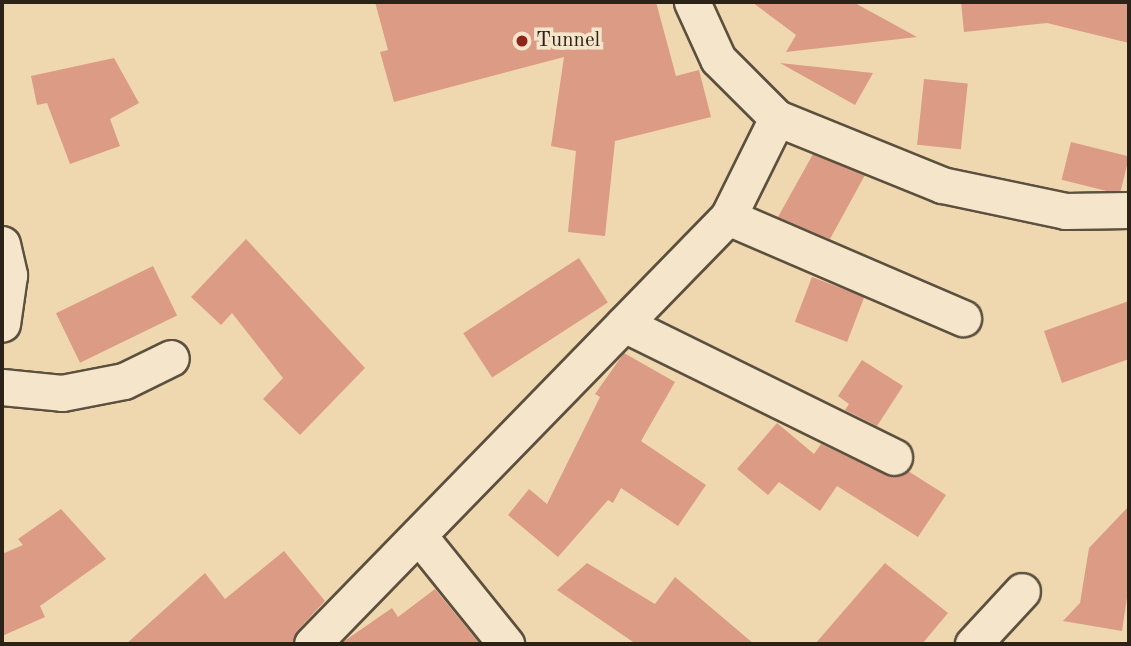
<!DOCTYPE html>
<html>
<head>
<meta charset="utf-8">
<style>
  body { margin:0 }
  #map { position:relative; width:1131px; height:646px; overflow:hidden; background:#efd8af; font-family:"Old Standard TT",serif }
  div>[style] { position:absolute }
  .building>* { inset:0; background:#db9b84; transform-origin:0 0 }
  .roads { filter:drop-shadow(2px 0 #5c503e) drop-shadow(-2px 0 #5c503e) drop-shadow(0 2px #5c503e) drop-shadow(0 -2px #5c503e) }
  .street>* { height:35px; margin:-17.5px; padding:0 17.5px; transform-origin:17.5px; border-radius:17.5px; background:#f5e6cb }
  .dots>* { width:19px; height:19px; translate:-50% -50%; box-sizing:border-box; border:4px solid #f5e6cb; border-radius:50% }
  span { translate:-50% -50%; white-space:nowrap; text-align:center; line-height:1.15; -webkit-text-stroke:7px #f5e6cb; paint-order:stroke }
  .poi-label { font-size:21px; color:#2b2218 }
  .left { translate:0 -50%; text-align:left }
  .frame { position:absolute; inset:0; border:4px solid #2b2218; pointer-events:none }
</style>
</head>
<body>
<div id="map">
  <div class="building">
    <div style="clip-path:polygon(375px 2px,656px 2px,676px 76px,699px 70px,711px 117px,615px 141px,605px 236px,568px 232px,576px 151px,551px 146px,564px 57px,394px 102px,380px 52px,388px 50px)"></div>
    <div style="clip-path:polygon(752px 2px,853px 2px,917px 37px,786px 52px,796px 35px)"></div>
    <div style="clip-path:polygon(961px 2px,1129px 2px,1129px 43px,1047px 23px,964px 32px)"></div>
    <div style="clip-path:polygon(114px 58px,139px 103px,110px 119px,120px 146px,70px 164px,47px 103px,37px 105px,31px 76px)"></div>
    <div style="clip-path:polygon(780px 63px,873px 73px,855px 105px)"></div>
    <div style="left:924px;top:79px;width:44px;height:66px;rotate:6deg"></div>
    <div style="left:1071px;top:142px;width:60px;height:39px;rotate:14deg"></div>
    <div style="clip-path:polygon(813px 154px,865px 175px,830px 239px,778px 217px)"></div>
    <div style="clip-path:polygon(246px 239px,365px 368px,300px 435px,263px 399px,283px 378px,232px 313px,221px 325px,191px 297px)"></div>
    <div style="left:579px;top:258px;width:53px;height:138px;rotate:57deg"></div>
    <div style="left:153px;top:266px;width:55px;height:108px;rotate:64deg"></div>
    <div style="left:812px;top:277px;width:56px;height:48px;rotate:21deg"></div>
    <div style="clip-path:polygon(1129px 301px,1129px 359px,1062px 383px,1044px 331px)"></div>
    <div style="clip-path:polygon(624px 353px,675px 382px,641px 441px,706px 485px,678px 526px,621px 488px,613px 503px,608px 500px,558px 557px,508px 515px,529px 489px,547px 504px,600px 397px,595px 394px)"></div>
    <div style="clip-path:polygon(862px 360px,903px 386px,877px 426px,845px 410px,849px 404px,838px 396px)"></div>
    <div style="clip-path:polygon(777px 423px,814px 454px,821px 444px,886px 475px,908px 471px,946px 495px,918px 537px,837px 486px,820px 511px,779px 482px,768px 495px,737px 469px)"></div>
    <div style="clip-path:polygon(1129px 506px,1129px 584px,1122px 631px,1063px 621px,1080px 603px,1089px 548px)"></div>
    <div style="clip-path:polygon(61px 509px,106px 559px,40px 606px,45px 617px,2px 636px,2px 554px,23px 545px,18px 539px)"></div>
    <div style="clip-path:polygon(284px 551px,325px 601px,297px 631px,292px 644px,126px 644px,205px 573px,225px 599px)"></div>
    <div style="clip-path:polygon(587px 563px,655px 604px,675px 577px,754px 644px,636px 644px,557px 590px)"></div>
    <div style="clip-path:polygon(885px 563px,948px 613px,922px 644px,815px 644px)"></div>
    <div style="clip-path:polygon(435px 589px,480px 644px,340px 644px,392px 608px,398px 617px)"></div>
  </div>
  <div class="roads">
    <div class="street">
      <div style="left:777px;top:118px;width:178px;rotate:22.1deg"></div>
      <div style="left:942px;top:185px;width:126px;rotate:11.9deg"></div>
      <div style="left:1065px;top:211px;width:64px;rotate:-0.9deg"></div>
      <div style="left:728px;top:217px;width:256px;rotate:23.3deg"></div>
      <div style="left:2px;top:244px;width:32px;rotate:77deg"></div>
      <div style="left:9px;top:275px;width:49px;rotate:98.1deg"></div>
      <div style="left:624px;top:324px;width:301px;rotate:26.2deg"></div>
      <div style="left:2px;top:387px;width:60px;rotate:5.7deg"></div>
      <div style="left:62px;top:393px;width:63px;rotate:-11deg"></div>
      <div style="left:124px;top:381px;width:52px;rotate:-26.1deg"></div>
      <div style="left:419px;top:536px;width:139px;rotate:51.1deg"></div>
      <div style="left:312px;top:644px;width:596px;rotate:-45.75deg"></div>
      <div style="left:728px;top:217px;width:110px;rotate:-63.7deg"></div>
      <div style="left:777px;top:118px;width:83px;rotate:-135deg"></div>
      <div style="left:718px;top:59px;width:63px;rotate:-114.5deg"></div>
      <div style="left:973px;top:644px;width:72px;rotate:-47.2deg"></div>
    </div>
  </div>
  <div class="dots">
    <div style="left:522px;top:41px;background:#8f2418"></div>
  </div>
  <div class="poi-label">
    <span class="left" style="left:536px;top:41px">Tunnel</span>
  </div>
  <div class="frame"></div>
</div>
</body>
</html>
